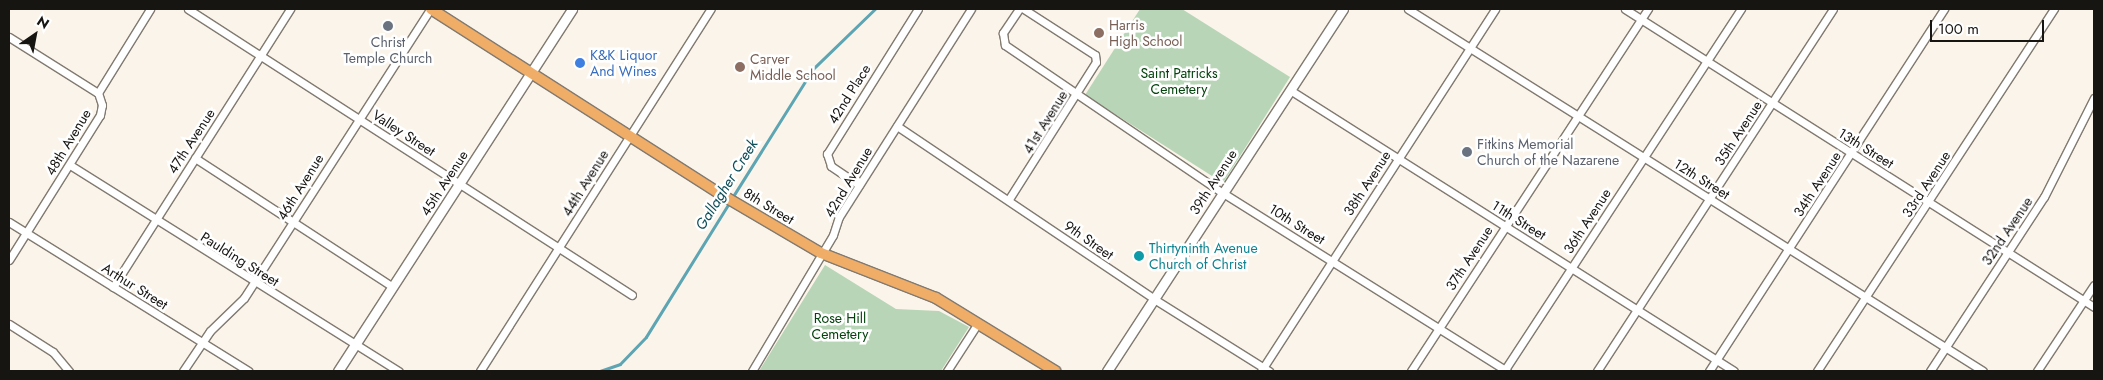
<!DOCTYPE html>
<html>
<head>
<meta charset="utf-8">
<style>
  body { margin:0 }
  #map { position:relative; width:2103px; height:380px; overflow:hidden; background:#fbf4ea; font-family:Jost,sans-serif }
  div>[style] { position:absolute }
  .green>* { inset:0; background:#b8d6b7 }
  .stream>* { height:2.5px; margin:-1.25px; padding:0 1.25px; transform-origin:1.25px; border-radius:1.25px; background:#5da5b3 }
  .roads { filter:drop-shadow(1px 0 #817a71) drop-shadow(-1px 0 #817a71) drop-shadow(0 1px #817a71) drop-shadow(0 -1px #817a71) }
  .minor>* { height:7px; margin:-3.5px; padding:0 3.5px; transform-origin:3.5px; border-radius:3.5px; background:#fff }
  .tertiary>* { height:9px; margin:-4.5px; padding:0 4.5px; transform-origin:4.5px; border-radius:4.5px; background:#fff }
  .primary>* { height:10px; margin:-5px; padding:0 5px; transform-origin:5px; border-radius:5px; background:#efad67 }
  .dots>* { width:14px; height:14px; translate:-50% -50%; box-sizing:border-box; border:2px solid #fff; border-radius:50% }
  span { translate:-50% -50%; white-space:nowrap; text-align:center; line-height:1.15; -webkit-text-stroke:5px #fff; paint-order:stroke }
  .education-label { font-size:14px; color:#785e54 }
  .left { translate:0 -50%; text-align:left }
  .worship-label { font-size:14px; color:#5b616d }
  .shop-label { font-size:14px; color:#366cbe }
  .park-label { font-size:14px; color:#04440d }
  .street-label { font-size:14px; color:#171512 }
  .culture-label { font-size:14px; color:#0d838f }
  .water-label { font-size:15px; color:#0e4e59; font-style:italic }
  .frame { position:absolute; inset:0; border:10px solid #171512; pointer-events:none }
  .north { position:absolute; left:10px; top:10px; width:50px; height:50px; -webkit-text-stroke:4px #fff; paint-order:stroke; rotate:33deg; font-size:14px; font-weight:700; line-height:20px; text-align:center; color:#171512 }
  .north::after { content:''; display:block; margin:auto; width:18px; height:22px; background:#171512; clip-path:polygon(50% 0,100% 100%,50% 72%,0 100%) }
  .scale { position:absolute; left:1930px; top:20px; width:114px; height:22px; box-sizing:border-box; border:2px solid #171512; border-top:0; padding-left:6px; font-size:15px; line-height:18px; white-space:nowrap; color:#171512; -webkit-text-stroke:4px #fff; paint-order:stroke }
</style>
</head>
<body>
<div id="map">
  <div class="green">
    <div style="clip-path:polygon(1140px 9px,1182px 9px,1290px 77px,1223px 183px,1085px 95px)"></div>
    <div style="clip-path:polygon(825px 265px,896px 309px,939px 311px,969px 327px,941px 371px,759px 371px)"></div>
  </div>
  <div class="stream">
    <div style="left:732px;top:198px;width:152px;rotate:-57.9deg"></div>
    <div style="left:813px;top:69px;width:86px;rotate:-44.1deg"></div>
    <div style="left:600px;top:371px;width:21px;rotate:-19deg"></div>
    <div style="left:620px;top:364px;width:37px;rotate:-46deg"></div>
    <div style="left:646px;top:337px;width:158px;rotate:-58.2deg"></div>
  </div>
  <div class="roads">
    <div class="minor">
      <div style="left:188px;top:9px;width:528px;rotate:32.79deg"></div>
      <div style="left:1019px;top:9px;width:29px;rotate:124deg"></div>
      <div style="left:1003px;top:33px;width:12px;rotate:81deg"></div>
      <div style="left:1005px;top:45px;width:263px;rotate:34.2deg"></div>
      <div style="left:1223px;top:193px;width:335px;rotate:32.1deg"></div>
      <div style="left:1408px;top:9px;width:679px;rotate:32.19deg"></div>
      <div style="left:1625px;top:9px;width:556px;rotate:32.43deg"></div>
      <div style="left:9px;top:37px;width:105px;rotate:32.2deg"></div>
      <div style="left:1290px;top:90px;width:525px;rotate:32.33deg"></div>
      <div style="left:897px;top:126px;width:310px;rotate:33.9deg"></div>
      <div style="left:1154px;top:299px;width:136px;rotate:32.1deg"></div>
      <div style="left:195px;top:158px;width:236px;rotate:33.1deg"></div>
      <div style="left:70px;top:165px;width:388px;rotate:32.1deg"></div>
      <div style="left:859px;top:185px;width:34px;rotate:-146deg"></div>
      <div style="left:831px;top:166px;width:13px;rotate:-108deg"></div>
      <div style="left:827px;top:154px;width:171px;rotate:-57.9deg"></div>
      <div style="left:1009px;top:199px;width:162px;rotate:-57.6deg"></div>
      <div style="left:1096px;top:62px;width:7px;rotate:-98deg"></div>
      <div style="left:1095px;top:55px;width:85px;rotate:-147.1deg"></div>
      <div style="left:9px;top:222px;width:282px;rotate:31.9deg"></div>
      <div style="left:9px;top:260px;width:171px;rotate:-57.9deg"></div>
      <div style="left:100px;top:115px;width:10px;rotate:-79deg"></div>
      <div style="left:102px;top:105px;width:13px;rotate:-108deg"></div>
      <div style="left:98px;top:93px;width:99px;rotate:-58.2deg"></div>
      <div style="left:113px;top:287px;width:330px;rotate:-57.5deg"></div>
      <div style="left:9px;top:324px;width:52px;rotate:32.5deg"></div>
      <div style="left:53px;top:352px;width:25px;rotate:50deg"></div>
      <div style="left:183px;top:371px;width:48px;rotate:-56deg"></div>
      <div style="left:210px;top:331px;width:47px;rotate:-44.1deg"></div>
      <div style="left:244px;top:298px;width:344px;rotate:-57.2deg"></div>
      <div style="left:480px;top:371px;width:429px;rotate:-57.5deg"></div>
      <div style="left:752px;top:371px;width:158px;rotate:-59.2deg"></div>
      <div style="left:833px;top:235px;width:19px;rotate:-72deg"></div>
      <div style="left:839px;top:217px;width:246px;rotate:-57.6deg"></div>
      <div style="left:947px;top:371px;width:57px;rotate:-57.1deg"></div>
      <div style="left:1261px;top:371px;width:431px;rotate:-57.1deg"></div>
      <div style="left:1411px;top:371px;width:433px;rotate:-56.8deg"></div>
      <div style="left:1504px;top:371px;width:433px;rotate:-56.8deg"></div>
      <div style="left:1597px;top:371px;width:432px;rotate:-56.9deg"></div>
      <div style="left:1709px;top:371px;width:432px;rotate:-57deg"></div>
      <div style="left:1817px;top:371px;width:433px;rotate:-56.8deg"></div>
      <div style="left:1930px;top:371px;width:208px;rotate:-56.8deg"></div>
      <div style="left:2044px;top:197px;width:111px;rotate:-63.2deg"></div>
      <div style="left:2037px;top:371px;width:103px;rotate:-56.5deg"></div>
    </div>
    <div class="tertiary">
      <div style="left:338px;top:371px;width:431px;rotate:-57.1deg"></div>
      <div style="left:1107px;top:371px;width:432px;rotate:-56.9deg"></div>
    </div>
    <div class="primary">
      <div style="left:431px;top:9px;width:345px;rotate:32.6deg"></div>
      <div style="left:722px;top:195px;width:115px;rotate:30.4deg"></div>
      <div style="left:821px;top:253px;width:123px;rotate:21.4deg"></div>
      <div style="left:936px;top:298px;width:140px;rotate:31.5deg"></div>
    </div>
  </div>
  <div class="dots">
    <div style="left:388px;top:26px;background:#6b7280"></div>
    <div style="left:1099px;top:33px;background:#8d6e63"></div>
    <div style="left:580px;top:63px;background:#3f7fe0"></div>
    <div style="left:740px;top:67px;background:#8d6e63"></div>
    <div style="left:1467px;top:152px;background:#6b7280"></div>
    <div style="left:1139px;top:256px;background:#0f9aa8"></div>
  </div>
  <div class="education-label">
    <span class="left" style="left:1109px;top:33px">Harris<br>High School</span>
    <span class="left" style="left:750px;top:67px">Carver<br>Middle School</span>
  </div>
  <div class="worship-label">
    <span style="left:388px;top:50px">Christ<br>Temple Church</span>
    <span class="left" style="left:1477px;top:152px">Fitkins Memorial<br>Church of the Nazarene</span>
  </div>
  <div class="shop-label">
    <span class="left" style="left:590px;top:63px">K&amp;K Liquor<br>And Wines</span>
  </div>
  <div class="park-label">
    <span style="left:1179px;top:81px">Saint Patricks<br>Cemetery</span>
    <span style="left:840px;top:326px">Rose Hill<br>Cemetery</span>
  </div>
  <div class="street-label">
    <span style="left:849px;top:94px;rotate:-58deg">42nd Place</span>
    <span style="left:1045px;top:122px;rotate:-58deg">41st Avenue</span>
    <span style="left:404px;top:133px;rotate:33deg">Valley Street</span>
    <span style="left:1738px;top:133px;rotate:-57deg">35th Avenue</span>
    <span style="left:191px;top:141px;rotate:-57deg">47th Avenue</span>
    <span style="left:68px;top:142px;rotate:-59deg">48th Avenue</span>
    <span style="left:1866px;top:148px;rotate:32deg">13th Street</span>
    <span style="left:1702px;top:179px;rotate:32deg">12th Street</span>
    <span style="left:848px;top:182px;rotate:-59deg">42nd Avenue</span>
    <span style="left:1213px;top:182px;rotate:-57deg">39th Avenue</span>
    <span style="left:444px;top:183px;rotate:-57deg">45th Avenue</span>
    <span style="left:585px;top:183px;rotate:-58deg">44th Avenue</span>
    <span style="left:1367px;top:183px;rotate:-57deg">38th Avenue</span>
    <span style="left:1817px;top:184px;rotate:-57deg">34th Avenue</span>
    <span style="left:1926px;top:184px;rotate:-57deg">33rd Avenue</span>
    <span style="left:300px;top:187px;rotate:-58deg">46th Avenue</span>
    <span style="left:769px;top:206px;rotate:31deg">8th Street</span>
    <span style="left:1519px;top:220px;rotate:32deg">11th Street</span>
    <span style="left:1587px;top:221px;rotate:-57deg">36th Avenue</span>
    <span style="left:1297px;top:224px;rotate:32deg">10th Street</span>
    <span style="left:2007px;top:231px;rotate:-56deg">32nd Avenue</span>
    <span style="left:1089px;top:240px;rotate:35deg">9th Street</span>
    <span style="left:1469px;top:258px;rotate:-57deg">37th Avenue</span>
    <span style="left:240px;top:259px;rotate:32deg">Paulding Street</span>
    <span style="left:135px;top:286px;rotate:32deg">Arthur Street</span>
  </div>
  <div class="culture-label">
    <span class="left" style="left:1149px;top:256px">Thirtyninth Avenue<br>Church of Christ</span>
  </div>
  <div class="water-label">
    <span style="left:727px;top:185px;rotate:-58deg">Gallagher Creek</span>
  </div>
  <div class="frame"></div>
  <div class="north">N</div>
  <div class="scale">100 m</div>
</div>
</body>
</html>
